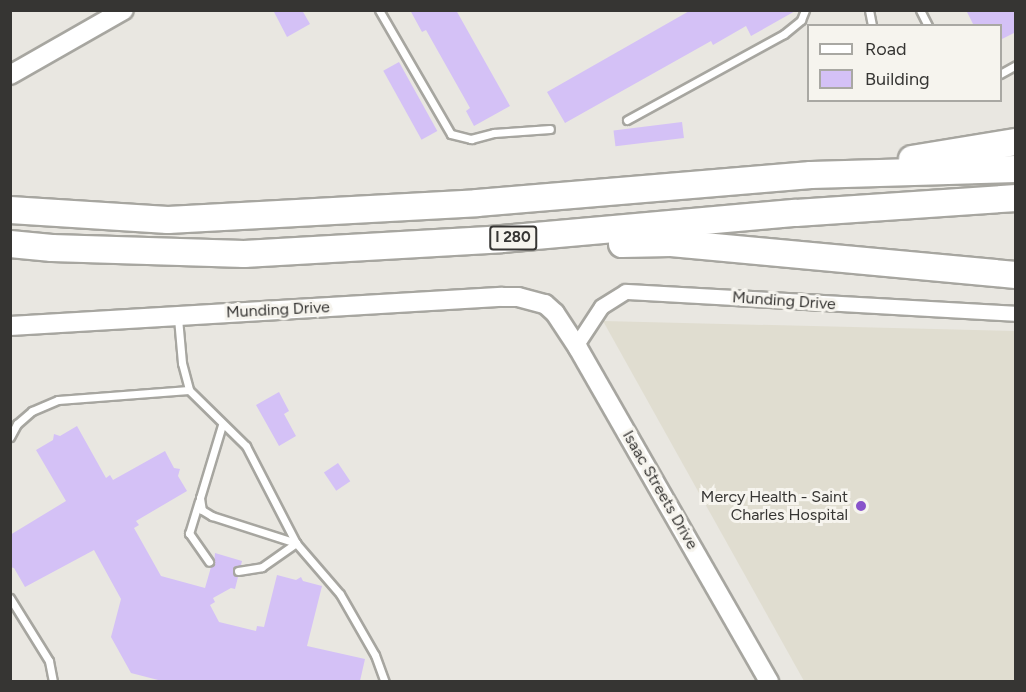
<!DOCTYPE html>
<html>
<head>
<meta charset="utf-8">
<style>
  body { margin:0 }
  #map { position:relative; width:1026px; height:692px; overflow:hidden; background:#e9e7e1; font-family:Figtree,sans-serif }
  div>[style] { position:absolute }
  .built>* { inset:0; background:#e0ddd0 }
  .building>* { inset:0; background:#d4c1f6; transform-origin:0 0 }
  .roads { filter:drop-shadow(2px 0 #a7a6a0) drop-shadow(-2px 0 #a7a6a0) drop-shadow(0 2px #a7a6a0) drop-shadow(0 -2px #a7a6a0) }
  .service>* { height:7px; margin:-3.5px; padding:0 3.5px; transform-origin:3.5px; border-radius:3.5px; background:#fff }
  .minor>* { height:14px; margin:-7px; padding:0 7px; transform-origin:7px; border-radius:7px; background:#fff }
  .tertiary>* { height:18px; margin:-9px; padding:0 9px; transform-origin:9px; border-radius:9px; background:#fff }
  .motorway>* { height:26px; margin:-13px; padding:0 13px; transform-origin:13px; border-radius:13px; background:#fff }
  .dots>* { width:16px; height:16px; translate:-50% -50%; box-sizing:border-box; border:3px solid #f6f4ee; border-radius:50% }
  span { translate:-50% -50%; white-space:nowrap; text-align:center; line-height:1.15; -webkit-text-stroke:6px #f6f4ee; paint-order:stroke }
  .shield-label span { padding:2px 4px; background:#f6f4ee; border:2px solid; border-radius:4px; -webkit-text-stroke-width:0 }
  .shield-label { font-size:15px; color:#363533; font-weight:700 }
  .street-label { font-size:16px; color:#363533 }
  .poi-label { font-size:16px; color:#363533 }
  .right { translate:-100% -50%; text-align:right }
  .frame { position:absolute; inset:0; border:12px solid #363533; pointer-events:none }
  .legend { position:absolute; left:807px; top:24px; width:195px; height:78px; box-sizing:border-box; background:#f6f4ee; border:2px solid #a9a8a3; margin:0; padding:8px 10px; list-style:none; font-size:18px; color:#363533 }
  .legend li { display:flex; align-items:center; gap:12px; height:30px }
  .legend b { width:30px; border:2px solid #a9a8a3 }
</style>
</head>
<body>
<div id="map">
  <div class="built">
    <div style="clip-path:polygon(603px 321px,1015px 331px,1015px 681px,804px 681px)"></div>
  </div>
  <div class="building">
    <div style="clip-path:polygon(273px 10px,302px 10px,310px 24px,287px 37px)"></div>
    <div style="clip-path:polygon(410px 10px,456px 10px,510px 106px,474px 126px,466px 111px,470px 108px,426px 30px,422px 32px)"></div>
    <div style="clip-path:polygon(691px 10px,797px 10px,751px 36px,746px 26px,713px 45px,711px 41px,565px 123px,547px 92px)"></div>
    <div style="clip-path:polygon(966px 10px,1016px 10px,1016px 32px,1000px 40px,1000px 26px,974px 26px)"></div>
    <div style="left:399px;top:62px;width:79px;height:18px;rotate:61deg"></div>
    <div style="left:682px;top:122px;width:16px;height:69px;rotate:83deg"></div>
    <div style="clip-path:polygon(279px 392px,289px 411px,284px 414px,296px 436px,279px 446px,256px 405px)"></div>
    <div style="clip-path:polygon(77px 426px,106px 478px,110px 475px,113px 480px,165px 451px,174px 468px,180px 469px,178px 476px,187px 491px,136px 521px,139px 525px,134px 528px,161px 576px,205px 588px,211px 567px,214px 564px,215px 553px,242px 561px,241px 565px,233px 570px,233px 574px,238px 577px,235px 589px,231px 588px,213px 598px,215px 602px,210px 605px,219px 622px,256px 631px,257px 626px,264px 627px,277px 575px,296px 580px,301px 577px,303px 581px,322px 586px,307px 646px,365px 659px,360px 681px,162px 681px,131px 673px,111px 637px,121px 599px,94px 550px,25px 587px,14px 568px,10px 567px,10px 535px,66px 501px,36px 450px,53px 440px,54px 434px,60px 436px)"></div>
    <div style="left:338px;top:463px;width:22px;height:17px;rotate:56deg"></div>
  </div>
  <div class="roads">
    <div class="service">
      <div style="left:379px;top:10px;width:143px;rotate:59.9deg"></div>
      <div style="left:451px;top:134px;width:21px;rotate:14deg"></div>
      <div style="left:471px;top:139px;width:24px;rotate:-15deg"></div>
      <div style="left:494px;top:133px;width:56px;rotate:-4.1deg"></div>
      <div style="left:869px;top:10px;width:16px;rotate:79deg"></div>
      <div style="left:920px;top:10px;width:18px;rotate:63deg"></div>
      <div style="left:1000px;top:74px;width:18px;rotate:-29deg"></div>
      <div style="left:627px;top:120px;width:179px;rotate:-28.7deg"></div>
      <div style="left:784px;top:34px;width:22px;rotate:-39deg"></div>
      <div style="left:801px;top:20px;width:11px;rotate:-68deg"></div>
      <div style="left:178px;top:318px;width:45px;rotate:84.9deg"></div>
      <div style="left:182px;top:363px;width:28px;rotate:75deg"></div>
      <div style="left:189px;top:390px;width:80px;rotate:44.5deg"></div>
      <div style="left:246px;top:446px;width:109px;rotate:62.7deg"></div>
      <div style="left:296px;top:543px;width:67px;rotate:49.2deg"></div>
      <div style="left:340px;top:594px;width:70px;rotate:60.2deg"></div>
      <div style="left:375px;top:655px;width:29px;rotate:70deg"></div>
      <div style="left:222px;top:425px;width:76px;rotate:106.8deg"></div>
      <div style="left:200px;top:498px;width:12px;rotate:81deg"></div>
      <div style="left:202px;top:510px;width:12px;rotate:31deg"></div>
      <div style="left:212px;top:516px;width:88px;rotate:17.8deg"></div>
      <div style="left:10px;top:437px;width:15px;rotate:-62deg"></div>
      <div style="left:17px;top:424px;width:20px;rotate:-41deg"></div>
      <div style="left:32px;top:411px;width:28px;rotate:-23deg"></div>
      <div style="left:58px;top:400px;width:131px;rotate:-4.4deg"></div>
      <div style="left:199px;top:501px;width:34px;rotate:107deg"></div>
      <div style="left:189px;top:533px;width:35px;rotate:55deg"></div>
      <div style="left:238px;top:571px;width:24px;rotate:-9deg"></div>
      <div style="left:262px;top:567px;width:42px;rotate:-35.2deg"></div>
      <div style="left:10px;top:598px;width:74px;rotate:58.2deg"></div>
      <div style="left:49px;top:661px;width:21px;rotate:79deg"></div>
    </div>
    <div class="minor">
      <div style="left:577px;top:345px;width:45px;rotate:-56.7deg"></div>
      <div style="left:602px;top:307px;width:28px;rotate:-32deg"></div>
      <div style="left:626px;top:292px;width:391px;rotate:3.2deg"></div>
    </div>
    <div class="tertiary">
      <div style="left:10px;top:75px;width:131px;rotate:-29.7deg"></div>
      <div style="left:10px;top:326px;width:493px;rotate:-3.4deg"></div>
      <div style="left:502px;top:297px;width:16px"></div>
      <div style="left:518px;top:297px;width:28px;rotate:15deg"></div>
      <div style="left:545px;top:304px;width:13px;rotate:42deg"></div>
      <div style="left:555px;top:313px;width:42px;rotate:56.7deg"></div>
      <div style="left:578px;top:348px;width:385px;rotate:60.2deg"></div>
    </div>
    <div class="motorway">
      <div style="left:912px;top:159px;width:105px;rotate:-9.3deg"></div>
      <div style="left:10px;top:210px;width:158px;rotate:3.6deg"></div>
      <div style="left:168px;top:220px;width:309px;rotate:-3.1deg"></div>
      <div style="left:477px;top:203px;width:335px;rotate:-4.8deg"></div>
      <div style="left:811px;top:175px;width:205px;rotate:-1.7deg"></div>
      <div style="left:10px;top:244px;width:42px;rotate:5.4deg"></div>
      <div style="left:52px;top:248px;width:192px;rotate:1.8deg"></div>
      <div style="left:244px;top:254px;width:258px;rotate:-3.3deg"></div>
      <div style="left:502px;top:239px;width:295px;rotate:-5.1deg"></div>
      <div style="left:796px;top:213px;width:221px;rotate:-3.9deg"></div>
      <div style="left:622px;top:244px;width:49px;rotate:-1.2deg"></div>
      <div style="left:671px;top:243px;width:346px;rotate:5.3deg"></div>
    </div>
  </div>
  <div class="dots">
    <div style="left:861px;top:506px;background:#8853cb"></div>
  </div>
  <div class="shield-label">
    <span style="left:513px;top:238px">I 280</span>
  </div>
  <div class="street-label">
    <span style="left:784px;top:301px;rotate:4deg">Munding Drive</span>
    <span style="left:278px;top:310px;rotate:-3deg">Munding Drive</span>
    <span style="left:660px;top:490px;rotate:60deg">Isaac Streets Drive</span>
  </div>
  <div class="poi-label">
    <span class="right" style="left:848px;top:506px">Mercy Health - Saint<br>Charles Hospital</span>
  </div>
  <div class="frame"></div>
  <ul class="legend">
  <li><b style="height:8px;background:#fff"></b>Road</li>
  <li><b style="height:16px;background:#d4c1f6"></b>Building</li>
  </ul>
</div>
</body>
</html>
